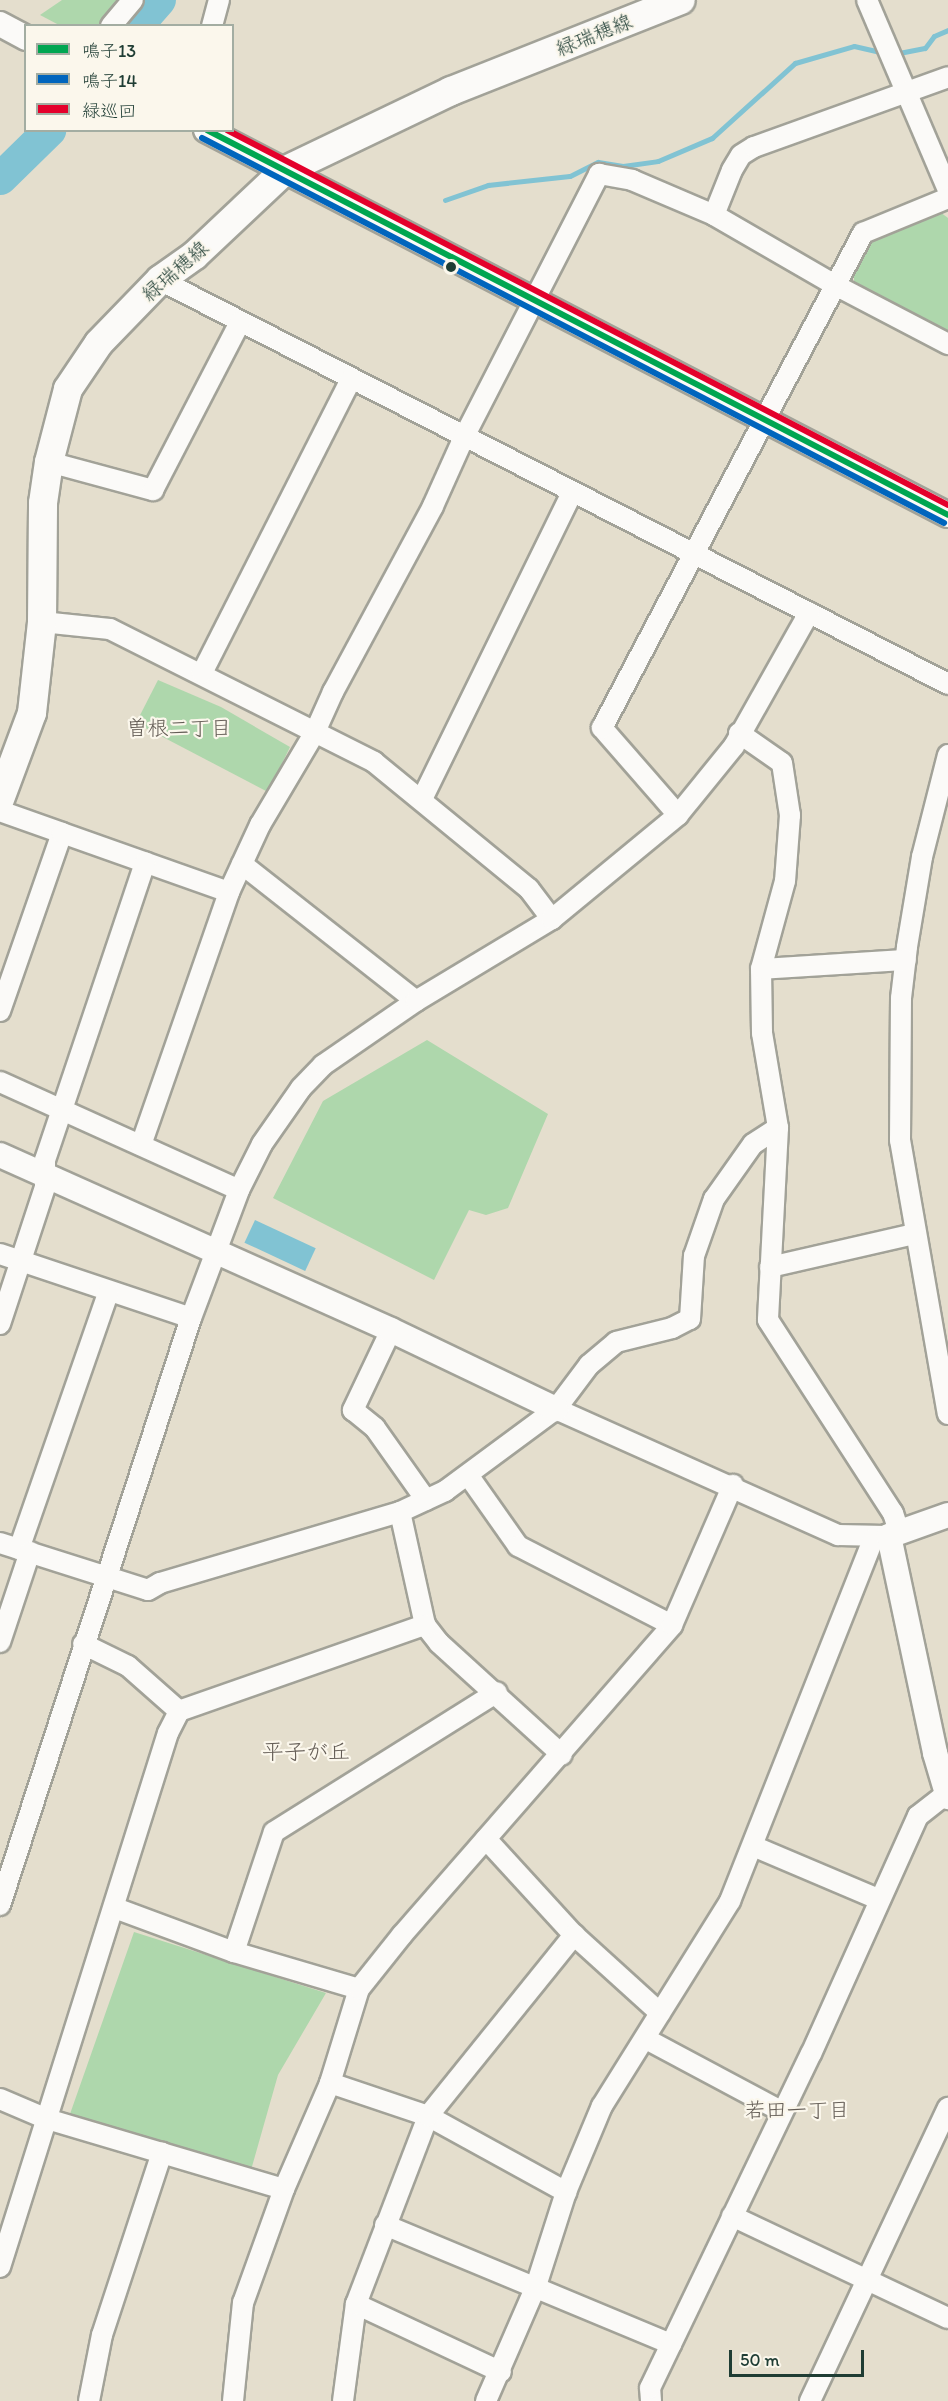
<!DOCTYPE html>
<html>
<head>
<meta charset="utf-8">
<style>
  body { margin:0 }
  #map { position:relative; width:948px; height:2401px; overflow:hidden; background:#e4decd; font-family:Itim,"Klee One",sans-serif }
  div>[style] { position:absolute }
  .green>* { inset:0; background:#aed7ac }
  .water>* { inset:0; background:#81c3d3; transform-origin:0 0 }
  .stream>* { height:5px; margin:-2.5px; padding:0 2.5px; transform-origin:2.5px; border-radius:2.5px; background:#81c3d3 }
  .river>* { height:33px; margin:-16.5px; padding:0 16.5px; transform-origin:16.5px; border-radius:16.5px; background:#81c3d3 }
  .roads { filter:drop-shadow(2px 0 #a2a298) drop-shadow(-2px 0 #a2a298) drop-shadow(0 2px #a2a298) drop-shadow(0 -2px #a2a298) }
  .minor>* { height:20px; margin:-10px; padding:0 10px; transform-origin:10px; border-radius:10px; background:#fbfaf8 }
  .tertiary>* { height:24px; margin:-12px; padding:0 12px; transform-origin:12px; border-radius:12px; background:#fbfaf8 }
  .secondary>* { height:28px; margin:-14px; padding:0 14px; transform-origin:14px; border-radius:14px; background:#fbfaf8 }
  .bus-1>* { height:6px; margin:-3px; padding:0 3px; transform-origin:3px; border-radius:3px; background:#00a651 }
  .bus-2>* { height:6px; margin:-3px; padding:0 3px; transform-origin:3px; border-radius:3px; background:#0065bd }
  .bus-3>* { height:6px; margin:-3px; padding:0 3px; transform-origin:3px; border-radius:3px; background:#e4002b }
  .dots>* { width:16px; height:16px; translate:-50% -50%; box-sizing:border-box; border:3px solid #fbf7ec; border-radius:50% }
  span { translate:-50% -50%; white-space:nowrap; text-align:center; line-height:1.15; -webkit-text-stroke:4.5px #fbf7ec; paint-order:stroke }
  .street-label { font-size:20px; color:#1f3d34 }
  .neighbourhood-label { font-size:21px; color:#645d56 }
  .quarter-label { font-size:22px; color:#645d56 }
  .legend { position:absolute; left:24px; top:24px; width:210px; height:108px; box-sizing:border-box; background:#fbf7ec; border:2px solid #a3ada2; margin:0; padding:8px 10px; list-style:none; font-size:18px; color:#1f3d34 }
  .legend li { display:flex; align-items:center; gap:12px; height:30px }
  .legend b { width:30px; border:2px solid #a3ada2 }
  .scale { position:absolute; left:729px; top:2350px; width:135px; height:27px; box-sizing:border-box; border:3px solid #1f3d34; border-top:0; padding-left:8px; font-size:18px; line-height:21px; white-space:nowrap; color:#1f3d34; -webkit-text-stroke:4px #fbf7ec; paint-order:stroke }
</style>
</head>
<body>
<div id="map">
  <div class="green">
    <div style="clip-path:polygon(62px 0,129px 0,107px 25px,59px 25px,40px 15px)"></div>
    <div style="clip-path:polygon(940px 212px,948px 218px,948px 332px,854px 283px,854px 272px,872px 238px)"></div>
    <div style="clip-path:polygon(158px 680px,221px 707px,290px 747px,268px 792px,136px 723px)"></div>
    <div style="clip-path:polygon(427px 1040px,548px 1114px,508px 1208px,486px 1215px,469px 1210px,434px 1280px,273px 1198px,323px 1101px)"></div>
    <div style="clip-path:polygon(134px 1932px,326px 1993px,278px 2075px,251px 2170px,70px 2114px)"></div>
  </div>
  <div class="water">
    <div style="left:255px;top:1220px;width:67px;height:25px;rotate:25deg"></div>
  </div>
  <div class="stream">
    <div style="left:899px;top:53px;width:26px;rotate:-11deg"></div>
    <div style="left:925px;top:48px;width:15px;rotate:-53deg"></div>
    <div style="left:934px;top:36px;width:15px;rotate:-23deg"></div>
    <div style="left:445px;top:200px;width:46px;rotate:-19.2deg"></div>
    <div style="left:488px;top:185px;width:82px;rotate:-6.3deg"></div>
    <div style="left:570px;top:176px;width:31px;rotate:-27deg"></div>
    <div style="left:598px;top:162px;width:25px;rotate:9deg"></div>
    <div style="left:623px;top:166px;width:35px;rotate:-8deg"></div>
    <div style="left:658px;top:161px;width:59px;rotate:-23.1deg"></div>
    <div style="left:712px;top:138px;width:112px;rotate:-42.1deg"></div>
    <div style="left:795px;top:63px;width:61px;rotate:-16.1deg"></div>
    <div style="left:854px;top:46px;width:28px;rotate:13deg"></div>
  </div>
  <div class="river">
    <div style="left:136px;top:26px;width:35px;rotate:-49deg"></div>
    <div style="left:0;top:178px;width:69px;rotate:-44.4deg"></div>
  </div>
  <div class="roads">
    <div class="minor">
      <div style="left:867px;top:0;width:207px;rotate:66.9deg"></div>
      <div style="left:111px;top:26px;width:34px;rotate:-50deg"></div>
      <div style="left:212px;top:26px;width:27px;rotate:-75deg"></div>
      <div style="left:714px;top:215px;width:48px;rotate:-68.2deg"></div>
      <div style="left:732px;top:170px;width:17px;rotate:-59deg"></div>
      <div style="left:741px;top:155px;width:15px;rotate:-32deg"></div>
      <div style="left:754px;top:147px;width:206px;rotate:-19.8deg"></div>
      <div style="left:160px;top:280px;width:886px;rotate:27.14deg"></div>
      <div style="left:49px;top:462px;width:108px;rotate:15.1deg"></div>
      <div style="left:153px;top:490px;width:189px;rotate:-62.6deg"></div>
      <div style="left:42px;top:622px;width:68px;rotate:5.9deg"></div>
      <div style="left:110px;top:629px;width:296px;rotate:26.7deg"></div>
      <div style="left:374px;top:762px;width:200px;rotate:39.3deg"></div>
      <div style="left:529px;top:889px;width:38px;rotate:53deg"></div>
      <div style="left:202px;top:673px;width:330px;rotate:-63.1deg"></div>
      <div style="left:739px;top:733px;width:52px;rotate:34.9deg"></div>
      <div style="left:782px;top:763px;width:53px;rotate:81.3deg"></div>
      <div style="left:790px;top:815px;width:66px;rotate:94.3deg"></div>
      <div style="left:785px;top:881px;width:91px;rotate:105.3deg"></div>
      <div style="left:761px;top:969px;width:64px;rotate:89.1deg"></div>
      <div style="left:762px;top:1033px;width:96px;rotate:80.4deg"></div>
      <div style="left:778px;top:1128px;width:192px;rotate:93deg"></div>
      <div style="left:768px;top:1320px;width:230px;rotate:57.1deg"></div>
      <div style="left:893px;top:1513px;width:20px;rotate:72deg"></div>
      <div style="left:948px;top:755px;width:105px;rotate:104.3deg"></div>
      <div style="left:922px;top:857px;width:91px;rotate:99.5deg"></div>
      <div style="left:907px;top:947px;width:51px;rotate:96.7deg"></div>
      <div style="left:901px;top:998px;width:142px;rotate:90.4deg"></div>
      <div style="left:900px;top:1140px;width:278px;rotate:80.1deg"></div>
      <div style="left:422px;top:799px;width:341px;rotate:-63.9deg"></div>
      <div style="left:0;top:811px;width:66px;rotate:19.5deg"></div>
      <div style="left:678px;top:815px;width:116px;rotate:-131.1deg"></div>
      <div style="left:602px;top:728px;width:560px;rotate:-62.2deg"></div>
      <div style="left:863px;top:233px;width:92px;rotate:-22.4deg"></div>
      <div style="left:242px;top:864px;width:221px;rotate:38.2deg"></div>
      <div style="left:761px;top:969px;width:145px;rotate:-3.6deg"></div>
      <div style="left:0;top:1011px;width:188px;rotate:-70.8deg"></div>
      <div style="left:62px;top:833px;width:177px;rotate:19.5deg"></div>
      <div style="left:0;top:1082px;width:262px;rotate:24.3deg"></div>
      <div style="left:141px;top:1145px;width:268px;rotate:-70.8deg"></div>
      <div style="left:229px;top:892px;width:74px;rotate:-65.2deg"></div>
      <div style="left:260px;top:825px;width:108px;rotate:-59.4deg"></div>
      <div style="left:315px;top:732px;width:44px;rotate:-65.8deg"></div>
      <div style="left:333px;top:692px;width:211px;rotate:-61.7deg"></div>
      <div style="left:433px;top:506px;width:76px;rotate:-65.8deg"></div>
      <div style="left:464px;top:437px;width:296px;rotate:-62.8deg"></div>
      <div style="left:599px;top:174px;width:34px;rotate:10deg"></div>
      <div style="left:632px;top:180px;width:89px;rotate:23.1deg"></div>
      <div style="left:714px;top:215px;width:138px;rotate:30.1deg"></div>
      <div style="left:833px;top:284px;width:130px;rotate:27.6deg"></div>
      <div style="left:0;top:1254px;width:201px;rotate:18.5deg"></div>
      <div style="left:770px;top:1267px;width:148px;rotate:-12.9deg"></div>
      <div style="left:0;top:1324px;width:144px;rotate:-71.8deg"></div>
      <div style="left:45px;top:1187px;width:27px;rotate:-90deg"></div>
      <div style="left:45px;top:1160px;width:314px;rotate:-71.4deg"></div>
      <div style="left:391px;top:1330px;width:89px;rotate:115.4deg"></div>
      <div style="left:353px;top:1410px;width:28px;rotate:39deg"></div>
      <div style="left:375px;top:1428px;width:88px;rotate:54.7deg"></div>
      <div style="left:556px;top:1409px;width:309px;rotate:24.1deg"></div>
      <div style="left:838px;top:1535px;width:48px;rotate:1.2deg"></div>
      <div style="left:468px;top:1475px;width:87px;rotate:54.8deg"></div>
      <div style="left:518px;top:1546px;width:173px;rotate:27.2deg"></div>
      <div style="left:400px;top:1512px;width:116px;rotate:77.5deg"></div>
      <div style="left:425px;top:1625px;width:23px;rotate:52deg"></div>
      <div style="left:439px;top:1643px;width:166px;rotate:42.3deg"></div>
      <div style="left:0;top:1543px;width:155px;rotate:17.6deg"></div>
      <div style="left:148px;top:1590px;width:14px;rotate:-30deg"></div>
      <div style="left:160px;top:1583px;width:250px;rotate:-16.5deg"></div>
      <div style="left:400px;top:1512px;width:50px;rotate:-25deg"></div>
      <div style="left:445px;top:1491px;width:138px;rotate:-36.5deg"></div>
      <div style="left:556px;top:1409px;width:55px;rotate:-53.1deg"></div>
      <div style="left:589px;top:1365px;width:35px;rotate:-40deg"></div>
      <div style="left:616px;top:1342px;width:58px;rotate:-14deg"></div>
      <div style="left:672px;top:1328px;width:20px;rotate:-27deg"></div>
      <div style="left:690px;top:1319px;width:63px;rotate:-86.4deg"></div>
      <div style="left:694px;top:1256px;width:60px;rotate:-70.7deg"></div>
      <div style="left:714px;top:1199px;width:67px;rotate:-54.7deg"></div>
      <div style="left:753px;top:1144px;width:30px;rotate:-33deg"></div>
      <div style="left:19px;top:1549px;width:273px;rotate:-70.8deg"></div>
      <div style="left:0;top:1642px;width:95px;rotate:-71.6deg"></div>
      <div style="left:179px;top:1711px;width:261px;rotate:-19.3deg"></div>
      <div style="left:486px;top:1839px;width:130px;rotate:47.5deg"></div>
      <div style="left:574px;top:1935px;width:116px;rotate:42.2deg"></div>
      <div style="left:753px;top:1846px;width:136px;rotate:23deg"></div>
      <div style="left:0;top:1905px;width:617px;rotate:-71.98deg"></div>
      <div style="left:191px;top:1318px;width:137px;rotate:-69.4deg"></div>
      <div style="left:239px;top:1190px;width:51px;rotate:-63.4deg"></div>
      <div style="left:262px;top:1144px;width:68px;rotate:-55.1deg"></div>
      <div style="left:301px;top:1088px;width:32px;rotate:-46deg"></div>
      <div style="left:323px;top:1065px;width:113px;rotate:-34.5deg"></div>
      <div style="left:416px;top:1001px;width:159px;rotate:-31.1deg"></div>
      <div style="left:552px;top:919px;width:163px;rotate:-39.5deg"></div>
      <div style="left:678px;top:815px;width:89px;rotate:-50.9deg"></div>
      <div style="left:734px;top:746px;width:153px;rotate:-60.6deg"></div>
      <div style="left:115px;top:1908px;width:127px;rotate:20.3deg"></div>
      <div style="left:234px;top:1952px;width:130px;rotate:16.5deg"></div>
      <div style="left:234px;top:1952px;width:126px;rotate:-71.6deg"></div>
      <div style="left:274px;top:1832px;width:263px;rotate:-32.1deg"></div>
      <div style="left:646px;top:2039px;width:153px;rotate:28.1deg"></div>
      <div style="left:330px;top:2083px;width:103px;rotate:18.6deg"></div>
      <div style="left:428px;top:2116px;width:158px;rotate:28.8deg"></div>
      <div style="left:0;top:2099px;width:51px;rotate:23.1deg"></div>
      <div style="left:47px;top:2119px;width:247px;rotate:16.5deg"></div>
      <div style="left:732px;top:2216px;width:239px;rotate:25.3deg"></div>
      <div style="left:385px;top:2225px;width:310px;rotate:22.6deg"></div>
      <div style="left:0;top:2267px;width:560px;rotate:-72.54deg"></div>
      <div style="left:168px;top:1733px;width:25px;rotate:-63deg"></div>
      <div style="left:179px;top:1711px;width:68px;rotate:-138.6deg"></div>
      <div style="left:128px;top:1666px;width:50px;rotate:-153.9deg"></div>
      <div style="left:356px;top:2304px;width:160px;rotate:25.1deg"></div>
      <div style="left:89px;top:2401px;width:67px;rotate:-78.9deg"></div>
      <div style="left:102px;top:2335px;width:192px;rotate:-71.8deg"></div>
      <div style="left:233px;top:2401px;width:99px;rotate:-84.2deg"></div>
      <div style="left:243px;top:2303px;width:121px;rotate:-70.2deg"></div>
      <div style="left:284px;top:2189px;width:116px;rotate:-66.5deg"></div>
      <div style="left:330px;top:2083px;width:98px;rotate:-72.9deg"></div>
      <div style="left:359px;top:1989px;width:69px;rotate:-51.5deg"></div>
      <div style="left:402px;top:1935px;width:411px;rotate:-48.9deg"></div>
      <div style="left:672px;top:1625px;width:153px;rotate:-66.5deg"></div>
      <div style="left:343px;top:2401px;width:98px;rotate:-82.4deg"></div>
      <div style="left:356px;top:2304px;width:201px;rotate:-69deg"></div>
      <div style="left:428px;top:2116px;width:233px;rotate:-51.1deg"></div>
      <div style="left:486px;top:2401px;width:125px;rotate:-66.5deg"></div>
      <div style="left:536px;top:2286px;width:99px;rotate:-72.3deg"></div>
      <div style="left:566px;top:2192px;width:93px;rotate:-67.3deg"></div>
      <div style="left:602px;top:2106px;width:242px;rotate:-58deg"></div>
      <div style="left:730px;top:1901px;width:391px;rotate:-68.4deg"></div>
      <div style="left:651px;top:2401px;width:13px;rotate:-94deg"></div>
      <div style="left:650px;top:2388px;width:371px;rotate:-64.3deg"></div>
      <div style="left:811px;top:2054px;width:261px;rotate:-65.8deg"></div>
      <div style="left:918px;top:1816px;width:37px;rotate:-38deg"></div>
      <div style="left:810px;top:2401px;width:324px;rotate:-64.8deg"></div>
    </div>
    <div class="tertiary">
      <div style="left:0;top:24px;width:30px;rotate:28deg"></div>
      <div style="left:206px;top:130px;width:836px;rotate:27.42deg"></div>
      <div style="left:0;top:1155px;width:428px;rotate:24.1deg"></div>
      <div style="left:391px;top:1330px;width:183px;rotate:25.6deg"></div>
      <div style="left:948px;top:1515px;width:63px;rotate:160.4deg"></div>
      <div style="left:889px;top:1536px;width:222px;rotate:78deg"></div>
      <div style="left:935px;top:1753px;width:46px;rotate:73.5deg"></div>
    </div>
    <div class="secondary">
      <div style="left:0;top:799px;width:92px;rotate:-69.6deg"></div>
      <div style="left:32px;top:713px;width:92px;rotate:-83.7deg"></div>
      <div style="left:42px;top:622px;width:119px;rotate:-89.5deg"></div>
      <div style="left:43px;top:503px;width:41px;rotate:-81.7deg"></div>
      <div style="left:49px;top:462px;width:75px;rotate:-75.4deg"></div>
      <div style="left:68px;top:389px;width:55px;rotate:-56deg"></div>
      <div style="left:99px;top:343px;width:88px;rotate:-45.9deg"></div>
      <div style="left:160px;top:280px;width:43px;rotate:-35.5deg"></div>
      <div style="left:195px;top:255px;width:122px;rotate:-43.3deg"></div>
      <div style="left:284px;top:171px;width:185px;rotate:-25.6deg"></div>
      <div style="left:451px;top:91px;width:247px;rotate:-21.6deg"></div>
    </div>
  </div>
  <div class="bus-1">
    <div style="left:207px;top:130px;width:835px;rotate:27.45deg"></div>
  </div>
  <div class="bus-2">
    <div style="left:202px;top:138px;width:836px;rotate:27.42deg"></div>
  </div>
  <div class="bus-3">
    <div style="left:227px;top:130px;width:813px;rotate:27.48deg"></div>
  </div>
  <div class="dots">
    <div style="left:451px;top:267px;background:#1f3d34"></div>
  </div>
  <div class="street-label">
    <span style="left:594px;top:35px;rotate:-22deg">緑瑞穂線</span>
    <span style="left:175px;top:271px;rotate:-41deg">緑瑞穂線</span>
  </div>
  <div class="neighbourhood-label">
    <span style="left:179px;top:728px">曽根二丁目</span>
    <span style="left:797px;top:2110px">若田一丁目</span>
  </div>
  <div class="quarter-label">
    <span style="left:306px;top:1752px">平子が丘</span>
  </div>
  <ul class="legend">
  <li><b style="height:8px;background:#00a651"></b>鳴子13</li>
  <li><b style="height:8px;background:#0065bd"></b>鳴子14</li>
  <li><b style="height:8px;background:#e4002b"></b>緑巡回</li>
  </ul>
  <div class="scale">50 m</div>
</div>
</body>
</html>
